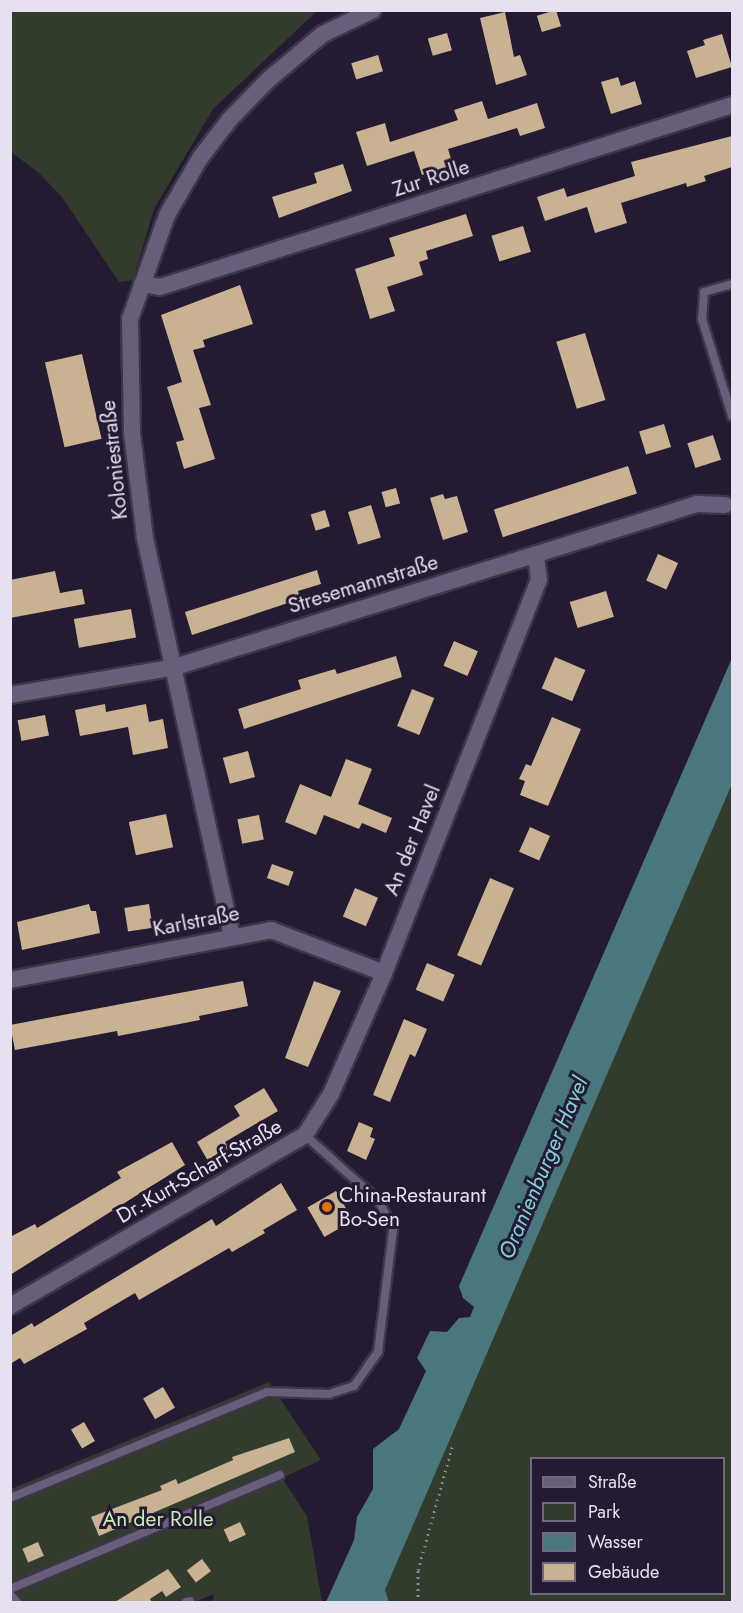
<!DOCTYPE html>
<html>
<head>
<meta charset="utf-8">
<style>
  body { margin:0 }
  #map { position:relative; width:743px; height:1613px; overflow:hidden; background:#241a32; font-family:Jost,sans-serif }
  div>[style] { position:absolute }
  .green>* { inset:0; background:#323c2c }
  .water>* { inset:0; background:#49777d }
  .building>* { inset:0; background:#c9b292; transform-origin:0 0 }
  .path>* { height:3px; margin-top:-1.5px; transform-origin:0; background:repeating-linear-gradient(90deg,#8e869a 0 1.5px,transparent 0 6px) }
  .roads { filter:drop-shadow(2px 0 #3d3548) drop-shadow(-2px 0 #3d3548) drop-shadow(0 2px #3d3548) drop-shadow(0 -2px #3d3548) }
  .lane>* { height:8px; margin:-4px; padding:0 4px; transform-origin:4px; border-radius:4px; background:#695e7a }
  .street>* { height:16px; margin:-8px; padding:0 8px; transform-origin:8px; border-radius:8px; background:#695e7a }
  .dots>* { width:16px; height:16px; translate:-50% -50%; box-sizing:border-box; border:3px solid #241a32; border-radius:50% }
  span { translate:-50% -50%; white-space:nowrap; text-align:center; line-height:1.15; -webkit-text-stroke:6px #241a32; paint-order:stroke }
  .street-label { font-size:21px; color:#e6e0f0 }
  .poi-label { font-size:21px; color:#e6e0f0 }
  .left { translate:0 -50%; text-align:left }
  .park-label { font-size:21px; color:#c8ecb5 }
  .water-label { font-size:22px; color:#7fd1db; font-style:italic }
  .frame { position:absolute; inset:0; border:12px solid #e6e0f0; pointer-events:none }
  .legend { position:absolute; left:530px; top:1457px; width:195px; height:138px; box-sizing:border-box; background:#241a32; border:2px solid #72697e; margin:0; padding:8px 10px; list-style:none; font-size:18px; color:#e6e0f0 }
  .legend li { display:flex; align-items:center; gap:12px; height:30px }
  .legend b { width:30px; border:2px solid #72697e }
</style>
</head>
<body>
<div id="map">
  <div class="green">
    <div style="clip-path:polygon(10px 11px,11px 10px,317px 11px,213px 109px,154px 209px,133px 280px,119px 282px,62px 197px,38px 172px,11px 152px)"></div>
    <div style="clip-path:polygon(evenodd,732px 784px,732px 1602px,389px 1602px,384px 1590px,732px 784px,532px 1458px,724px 1458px,724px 1594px,532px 1594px,532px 1458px)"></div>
    <div style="clip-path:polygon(269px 1382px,321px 1460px,282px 1478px,307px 1516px,322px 1602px,212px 1602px,214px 1594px,195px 1602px,11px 1602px,11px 1489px)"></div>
  </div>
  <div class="water">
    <div style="clip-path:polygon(732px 658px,732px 784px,385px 1590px,389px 1602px,326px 1602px,354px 1540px,357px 1517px,373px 1489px,373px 1449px,399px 1429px,426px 1371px,417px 1358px,430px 1331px,447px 1332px,459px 1318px,470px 1317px,474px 1307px,463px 1298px,459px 1286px)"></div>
  </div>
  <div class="building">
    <div style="left:556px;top:10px;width:17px;height:20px;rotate:73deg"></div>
    <div style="clip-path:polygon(505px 12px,514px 57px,520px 55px,527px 75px,496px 85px,480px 18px)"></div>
    <div style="left:447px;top:33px;width:18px;height:20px;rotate:74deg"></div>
    <div style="clip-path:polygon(722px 34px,732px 67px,696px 78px,687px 51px,705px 45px,703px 40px)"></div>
    <div style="left:378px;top:55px;width:17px;height:28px;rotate:73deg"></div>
    <div style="clip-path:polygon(618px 77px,621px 86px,635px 81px,642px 104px,611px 114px,601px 82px)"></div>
    <div style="clip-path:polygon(482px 101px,488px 119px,537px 103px,545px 128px,520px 136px,517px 128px,448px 149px,453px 165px,422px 175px,414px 151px,367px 166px,356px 132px,385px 123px,390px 142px,458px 120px,454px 110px)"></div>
    <div style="clip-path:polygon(732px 136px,732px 167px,704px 176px,706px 181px,687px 187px,686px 183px,621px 203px,627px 223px,595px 233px,587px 207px,545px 221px,537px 197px,564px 188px,567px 197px,635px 176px,631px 162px)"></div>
    <div style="clip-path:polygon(343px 164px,352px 191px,279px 218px,272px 197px,317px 183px,314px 173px)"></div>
    <div style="clip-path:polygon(466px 214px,473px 236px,426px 251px,428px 259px,419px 262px,423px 275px,387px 287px,395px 311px,370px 319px,355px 269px,395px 256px,389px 238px)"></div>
    <div style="left:523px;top:226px;width:27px;height:33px;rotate:73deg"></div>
    <div style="clip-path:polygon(240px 285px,253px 324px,203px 340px,205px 347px,193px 350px,211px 405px,199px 408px,215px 459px,184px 469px,176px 442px,184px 440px,167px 387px,182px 382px,161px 315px)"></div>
    <div style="left:585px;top:333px;width:70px;height:30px;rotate:73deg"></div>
    <div style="left:82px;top:354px;width:87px;height:38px;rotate:77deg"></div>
    <div style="left:664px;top:424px;width:24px;height:26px;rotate:73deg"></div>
    <div style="left:713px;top:435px;width:26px;height:27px;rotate:72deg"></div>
    <div style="left:628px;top:466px;width:29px;height:141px;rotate:72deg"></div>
    <div style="left:396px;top:488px;width:16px;height:15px;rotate:75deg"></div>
    <div style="clip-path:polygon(443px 494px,445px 499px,457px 496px,468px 532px,443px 540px,430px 498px)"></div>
    <div style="left:371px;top:505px;width:34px;height:24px;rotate:73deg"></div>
    <div style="left:325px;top:510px;width:17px;height:15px;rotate:73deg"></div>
    <div style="left:658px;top:554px;width:22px;height:29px;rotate:24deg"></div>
    <div style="clip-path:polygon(317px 570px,321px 584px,298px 591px,300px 599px,192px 635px,185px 612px)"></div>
    <div style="clip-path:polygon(55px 571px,60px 593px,82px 589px,85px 604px,10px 618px,10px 580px)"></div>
    <div style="left:606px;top:591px;width:27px;height:38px;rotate:73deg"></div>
    <div style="left:131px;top:609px;width:29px;height:58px;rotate:80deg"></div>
    <div style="left:454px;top:641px;width:26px;height:27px;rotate:23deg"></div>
    <div style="clip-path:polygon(396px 656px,402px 677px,244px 729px,238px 709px,301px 689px,298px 680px,335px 669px,337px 674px)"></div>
    <div style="left:555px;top:657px;width:33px;height:34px;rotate:23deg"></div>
    <div style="left:412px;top:689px;width:24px;height:40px;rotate:22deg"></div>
    <div style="clip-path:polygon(105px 704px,106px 712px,146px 704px,149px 722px,163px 719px,168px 748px,133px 755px,128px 727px,80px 736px,75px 710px)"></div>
    <div style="left:45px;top:715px;width:21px;height:28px;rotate:79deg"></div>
    <div style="clip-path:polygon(552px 717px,581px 729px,548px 806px,520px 795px,525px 781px,519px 779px,526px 764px,531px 766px)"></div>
    <div style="left:248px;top:751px;width:27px;height:26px;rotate:75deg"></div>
    <div style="clip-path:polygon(346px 759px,372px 769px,358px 804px,392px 818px,386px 833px,362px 823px,359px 829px,324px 815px,316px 835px,285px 822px,300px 784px,331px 797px)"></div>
    <div style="left:166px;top:814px;width:34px;height:38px;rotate:78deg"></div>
    <div style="left:259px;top:815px;width:25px;height:22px;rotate:79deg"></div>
    <div style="left:530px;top:827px;width:22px;height:27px;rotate:24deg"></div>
    <div style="left:272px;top:864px;width:23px;height:15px;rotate:20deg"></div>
    <div style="left:490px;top:878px;width:26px;height:84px;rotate:23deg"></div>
    <div style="left:355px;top:888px;width:25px;height:31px;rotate:23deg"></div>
    <div style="clip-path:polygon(89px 904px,91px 911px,96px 911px,100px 933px,22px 950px,17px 922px)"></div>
    <div style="left:149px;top:904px;width:24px;height:25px;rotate:81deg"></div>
    <div style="left:427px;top:963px;width:30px;height:29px;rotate:23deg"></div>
    <div style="clip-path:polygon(243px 981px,248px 1006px,199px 1016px,200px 1020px,118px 1036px,117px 1031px,15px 1050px,10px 1025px)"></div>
    <div style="clip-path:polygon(314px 981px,341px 991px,308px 1067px,285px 1058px)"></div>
    <div style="clip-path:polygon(404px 1019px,427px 1029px,415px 1057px,410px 1054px,390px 1102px,373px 1095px)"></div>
    <div style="clip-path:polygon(264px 1088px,278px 1111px,225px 1142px,229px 1149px,208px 1161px,197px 1142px,240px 1116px,234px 1106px)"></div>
    <div style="clip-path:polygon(359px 1122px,373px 1128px,370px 1137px,375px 1139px,366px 1160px,347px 1151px)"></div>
    <div style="clip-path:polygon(172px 1142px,185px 1165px,10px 1275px,10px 1237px,35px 1224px,37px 1228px,121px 1178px,117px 1172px)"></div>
    <div style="clip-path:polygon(281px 1183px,297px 1210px,263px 1230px,265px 1233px,232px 1252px,229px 1248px,139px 1300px,135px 1293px,84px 1323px,87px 1329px,24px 1364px,20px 1358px,10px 1364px,10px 1336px,32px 1323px,34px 1327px,212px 1219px,216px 1226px)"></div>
    <div style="left:336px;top:1191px;width:34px;height:33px;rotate:60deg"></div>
    <div style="left:163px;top:1387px;width:24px;height:23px;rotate:60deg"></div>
    <div style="left:84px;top:1422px;width:22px;height:15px;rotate:60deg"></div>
    <div style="clip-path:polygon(289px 1438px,295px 1452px,99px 1536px,91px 1517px,162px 1490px,160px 1486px,176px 1479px,178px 1484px,233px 1460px,232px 1457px)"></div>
    <div style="left:240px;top:1522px;width:14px;height:18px;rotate:65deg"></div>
    <div style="left:38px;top:1542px;width:15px;height:17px;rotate:67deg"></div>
    <div style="left:202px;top:1559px;width:15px;height:19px;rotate:53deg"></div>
    <div style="clip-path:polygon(168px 1569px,181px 1587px,166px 1597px,162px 1591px,150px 1599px,152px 1602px,115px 1602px)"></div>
  </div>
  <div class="path">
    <div style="left:418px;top:1602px;width:32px;rotate:-90deg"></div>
    <div style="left:418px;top:1570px;width:128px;rotate:-74.5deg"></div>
  </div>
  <div class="roads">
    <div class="lane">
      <div style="left:732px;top:284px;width:29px;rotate:164deg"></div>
      <div style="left:704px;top:292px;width:27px;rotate:94deg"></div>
      <div style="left:702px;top:319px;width:102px;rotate:72.8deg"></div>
      <div style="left:10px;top:1498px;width:278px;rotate:-22.4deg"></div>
      <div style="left:267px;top:1392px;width:62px;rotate:1.8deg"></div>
      <div style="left:329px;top:1394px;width:26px;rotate:-18deg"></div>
      <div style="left:354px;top:1386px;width:42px;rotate:-54.8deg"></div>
      <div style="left:378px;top:1352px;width:124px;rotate:-83deg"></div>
      <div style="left:393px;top:1229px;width:31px;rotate:-117deg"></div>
      <div style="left:379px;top:1201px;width:99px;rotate:-138.3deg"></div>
      <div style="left:10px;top:1589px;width:293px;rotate:-22.9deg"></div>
      <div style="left:10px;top:1594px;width:11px;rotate:49deg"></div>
      <div style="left:186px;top:1602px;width:4px;rotate:-14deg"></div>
    </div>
    <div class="street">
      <div style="left:142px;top:284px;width:18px;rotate:9deg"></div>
      <div style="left:160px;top:287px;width:600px;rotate:-17.65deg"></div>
      <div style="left:10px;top:695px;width:167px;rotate:-9.6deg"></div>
      <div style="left:175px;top:667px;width:547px;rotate:-17.34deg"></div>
      <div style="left:697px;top:504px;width:28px;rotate:2deg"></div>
      <div style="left:232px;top:937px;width:408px;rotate:-102.3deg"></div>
      <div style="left:145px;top:538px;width:105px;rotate:-97.1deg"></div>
      <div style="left:132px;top:434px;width:115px;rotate:-91deg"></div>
      <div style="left:130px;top:319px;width:110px;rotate:-70.4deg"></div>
      <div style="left:167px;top:215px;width:66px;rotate:-59.9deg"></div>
      <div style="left:200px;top:158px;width:49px;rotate:-52.4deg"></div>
      <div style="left:230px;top:119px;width:56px;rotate:-45.7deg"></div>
      <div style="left:269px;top:79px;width:70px;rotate:-39.8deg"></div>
      <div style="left:323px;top:34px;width:55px;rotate:-25.6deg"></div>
      <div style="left:10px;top:980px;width:266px;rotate:-10.8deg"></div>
      <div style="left:271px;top:930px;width:121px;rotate:20.8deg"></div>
      <div style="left:10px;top:1306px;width:341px;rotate:-30.1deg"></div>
      <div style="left:305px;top:1135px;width:49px;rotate:-57.6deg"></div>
      <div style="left:331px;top:1094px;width:132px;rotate:-66.3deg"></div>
      <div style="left:384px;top:973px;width:422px;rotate:-68.5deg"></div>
      <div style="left:539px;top:580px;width:26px;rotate:-97deg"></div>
    </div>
  </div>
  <div class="dots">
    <div style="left:327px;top:1207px;background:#e8710a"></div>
  </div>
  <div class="street-label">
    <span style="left:431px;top:178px;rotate:-18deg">Zur Rolle</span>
    <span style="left:114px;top:460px;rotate:-96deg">Koloniestraße</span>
    <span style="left:363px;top:584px;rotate:-17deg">Stresemannstraße</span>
    <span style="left:412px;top:840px;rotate:-68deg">An der Havel</span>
    <span style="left:196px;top:921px;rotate:-11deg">Karlstraße</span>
    <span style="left:199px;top:1171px;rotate:-30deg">Dr.-Kurt-Scharf-Straße</span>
  </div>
  <div class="poi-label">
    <span class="left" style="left:339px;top:1207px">China-Restaurant<br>Bo-Sen</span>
  </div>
  <div class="park-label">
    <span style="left:158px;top:1519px">An der Rolle</span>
  </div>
  <div class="water-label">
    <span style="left:543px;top:1168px;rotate:-67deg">Oranienburger Havel</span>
  </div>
  <div class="frame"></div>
  <ul class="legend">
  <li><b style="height:8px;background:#695e7a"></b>Straße</li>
  <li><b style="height:16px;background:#323c2c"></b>Park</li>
  <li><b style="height:16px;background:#49777d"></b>Wasser</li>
  <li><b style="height:16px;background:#c9b292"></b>Gebäude</li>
  </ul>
</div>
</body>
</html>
